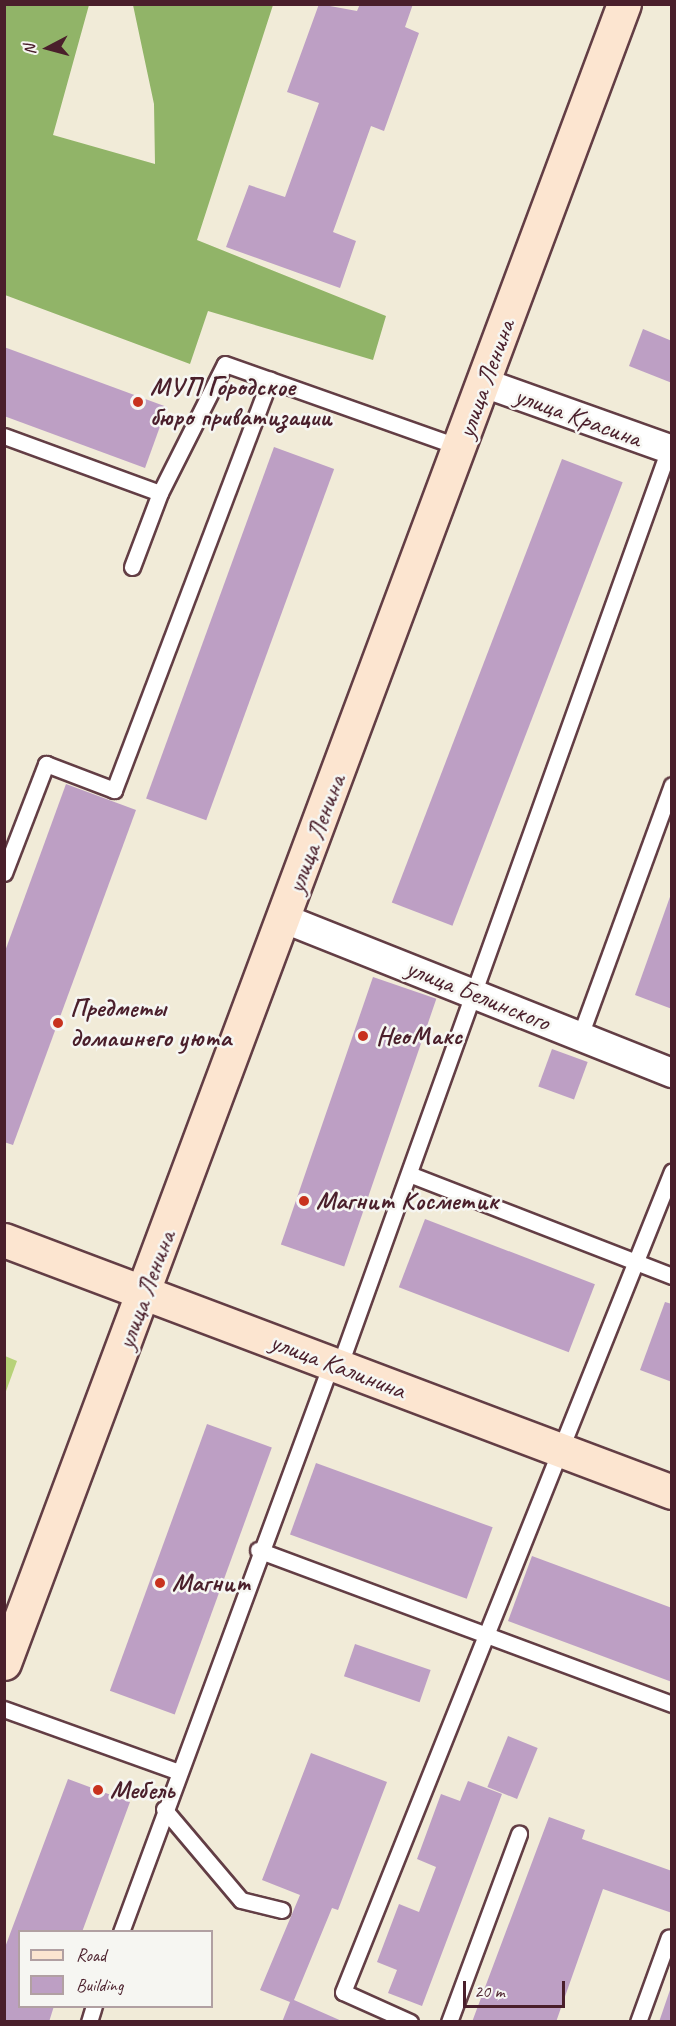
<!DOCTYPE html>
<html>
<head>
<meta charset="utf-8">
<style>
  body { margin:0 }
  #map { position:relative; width:676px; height:2026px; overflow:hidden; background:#f1ebd8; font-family:Caveat,sans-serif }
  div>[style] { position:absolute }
  .green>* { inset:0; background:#b7d278 }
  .forest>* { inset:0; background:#91b468 }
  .building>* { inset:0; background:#bd9fc4; transform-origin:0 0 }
  .roads { filter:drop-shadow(2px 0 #633e45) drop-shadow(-2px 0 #633e45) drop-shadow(0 2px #633e45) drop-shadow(0 -2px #633e45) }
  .lane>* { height:15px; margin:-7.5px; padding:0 7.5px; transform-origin:7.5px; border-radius:7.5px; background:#fff }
  .street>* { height:28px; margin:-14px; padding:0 14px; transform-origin:14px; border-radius:14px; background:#fff }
  .secondary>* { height:33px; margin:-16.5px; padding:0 16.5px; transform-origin:16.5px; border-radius:16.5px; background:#fce5d0 }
  .dots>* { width:16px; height:16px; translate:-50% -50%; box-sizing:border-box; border:3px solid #f6f6f2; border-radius:50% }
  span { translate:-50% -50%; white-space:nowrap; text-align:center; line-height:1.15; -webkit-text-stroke:5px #f6f6f2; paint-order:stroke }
  .street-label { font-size:26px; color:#4a1f2b }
  .poi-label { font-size:26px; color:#4a1f2b; font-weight:700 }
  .left { translate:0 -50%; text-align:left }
  .frame { position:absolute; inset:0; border:6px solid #4a1f2b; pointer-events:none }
  .legend { position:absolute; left:18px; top:1930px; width:195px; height:78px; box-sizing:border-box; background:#f6f6f2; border:2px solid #b1a0a2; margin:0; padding:8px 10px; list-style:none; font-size:18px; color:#4a1f2b }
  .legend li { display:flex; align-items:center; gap:12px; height:30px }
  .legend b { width:30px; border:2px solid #b1a0a2 }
  .north { position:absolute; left:18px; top:18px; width:60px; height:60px; -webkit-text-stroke:4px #f6f6f2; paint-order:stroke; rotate:264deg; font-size:16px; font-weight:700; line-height:24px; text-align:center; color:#4a1f2b }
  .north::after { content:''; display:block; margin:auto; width:21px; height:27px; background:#4a1f2b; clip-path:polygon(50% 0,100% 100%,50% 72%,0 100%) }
  .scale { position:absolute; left:463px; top:1981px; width:102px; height:27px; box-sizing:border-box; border:3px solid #4a1f2b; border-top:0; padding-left:8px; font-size:18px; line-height:21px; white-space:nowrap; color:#4a1f2b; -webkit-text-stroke:4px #f6f6f2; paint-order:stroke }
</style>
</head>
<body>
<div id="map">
  <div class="green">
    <div style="clip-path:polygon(5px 1356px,17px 1361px,5px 1394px)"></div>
  </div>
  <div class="forest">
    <div style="clip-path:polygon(4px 5px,89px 5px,53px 135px,155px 164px,154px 104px,133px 5px,273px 5px,197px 240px,386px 316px,373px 360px,208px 311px,190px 364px,5px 295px)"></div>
  </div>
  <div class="building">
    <div style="clip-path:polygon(319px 4px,357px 11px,360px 4px,413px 4px,405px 27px,419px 33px,384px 131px,371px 126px,333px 232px,356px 241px,340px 288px,226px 247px,249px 185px,285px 197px,319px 103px,287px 92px)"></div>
    <div style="clip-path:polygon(643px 329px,672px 341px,672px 383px,629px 366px)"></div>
    <div style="clip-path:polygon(4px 347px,167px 407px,145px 468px,4px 416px)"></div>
    <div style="left:274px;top:447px;width:64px;height:374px;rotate:20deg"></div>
    <div style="left:562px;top:459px;width:65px;height:475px;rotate:21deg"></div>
    <div style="clip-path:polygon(66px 784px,136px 810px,13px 1145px,4px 1142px,4px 954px)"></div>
    <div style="clip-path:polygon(671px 894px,672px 894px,672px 1009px,635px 995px)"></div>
    <div style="left:373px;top:977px;width:67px;height:283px;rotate:19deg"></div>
    <div style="left:552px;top:1049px;width:38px;height:40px;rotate:20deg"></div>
    <div style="left:425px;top:1219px;width:182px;height:73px;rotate:21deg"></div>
    <div style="clip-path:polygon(665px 1302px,672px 1304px,672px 1382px,640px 1370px)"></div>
    <div style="left:207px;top:1424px;width:69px;height:284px;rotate:20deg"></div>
    <div style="left:316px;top:1463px;width:188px;height:76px;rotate:20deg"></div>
    <div style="clip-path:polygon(532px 1556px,672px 1608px,672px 1682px,508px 1621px)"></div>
    <div style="left:355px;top:1644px;width:80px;height:34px;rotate:19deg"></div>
    <div style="left:508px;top:1736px;width:32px;height:55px;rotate:22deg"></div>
    <div style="clip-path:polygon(311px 1753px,387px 1782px,338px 1910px,332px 1908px,294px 2000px,344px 2022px,282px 2022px,290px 2002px,260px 1990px,300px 1895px,262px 1880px)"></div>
    <div style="clip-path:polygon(68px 1779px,130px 1802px,82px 1932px,20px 1932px,20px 2006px,54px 2006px,49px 2022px,4px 2022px,4px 1950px)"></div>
    <div style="clip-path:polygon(468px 1781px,502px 1794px,422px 2006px,388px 1993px,397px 1970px,377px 1962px,399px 1904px,419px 1912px,436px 1867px,417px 1859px,441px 1794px,460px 1801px)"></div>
    <div style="clip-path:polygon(549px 1817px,585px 1830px,582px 1839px,672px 1871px,672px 1913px,603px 1889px,556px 2022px,472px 2022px)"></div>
    <div style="clip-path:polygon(671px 1987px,672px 2022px,659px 2022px)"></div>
  </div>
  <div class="roads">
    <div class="lane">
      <div style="left:4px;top:436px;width:166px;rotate:20.1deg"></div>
      <div style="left:132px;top:567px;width:79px;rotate:-69.3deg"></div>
      <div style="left:160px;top:493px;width:144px;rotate:-63.3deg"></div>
      <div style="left:225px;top:364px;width:249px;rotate:19.5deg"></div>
      <div style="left:4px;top:873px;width:117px;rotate:-68.9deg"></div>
      <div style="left:46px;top:764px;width:73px;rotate:20.9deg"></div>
      <div style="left:114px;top:790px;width:439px;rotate:-69.2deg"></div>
      <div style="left:580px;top:1036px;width:267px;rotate:-69.9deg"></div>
      <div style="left:409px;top:1174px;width:282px;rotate:21.2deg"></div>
      <div style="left:339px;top:1367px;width:976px;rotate:-70.23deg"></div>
      <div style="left:258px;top:1550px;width:442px;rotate:20.4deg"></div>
      <div style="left:4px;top:1709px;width:186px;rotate:19.8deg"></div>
      <div style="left:164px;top:1809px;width:119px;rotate:49.8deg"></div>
      <div style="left:241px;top:1900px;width:42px;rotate:13.7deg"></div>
      <div style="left:121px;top:1932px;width:606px;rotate:-69.71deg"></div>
      <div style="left:89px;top:2022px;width:17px;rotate:-73deg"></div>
      <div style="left:410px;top:2022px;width:73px;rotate:-155.9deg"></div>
      <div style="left:343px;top:1992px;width:884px;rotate:-68.16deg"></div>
      <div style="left:449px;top:2022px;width:201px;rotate:-69.6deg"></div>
      <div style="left:638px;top:2022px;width:90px;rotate:-70deg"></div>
    </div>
    <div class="street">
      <div style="left:484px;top:383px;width:200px;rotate:19.6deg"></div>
      <div style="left:285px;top:919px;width:417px;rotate:21.7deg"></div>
    </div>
    <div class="secondary">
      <div style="left:4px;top:1240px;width:714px;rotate:20.67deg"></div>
      <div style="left:4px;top:1663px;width:1771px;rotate:-69.51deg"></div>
    </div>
  </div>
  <div class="dots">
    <div style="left:138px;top:402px;background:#c8321e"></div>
    <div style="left:58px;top:1023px;background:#c8321e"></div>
    <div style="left:363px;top:1036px;background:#c8321e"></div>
    <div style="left:304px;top:1201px;background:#c8321e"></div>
    <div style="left:160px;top:1583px;background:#c8321e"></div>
    <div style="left:98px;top:1790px;background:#c8321e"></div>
  </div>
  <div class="street-label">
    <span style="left:486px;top:379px;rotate:-70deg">улица Ленина</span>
    <span style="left:578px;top:417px;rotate:20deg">улица Красина</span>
    <span style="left:316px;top:834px;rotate:-70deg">улица Ленина</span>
    <span style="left:478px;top:995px;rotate:22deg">улица Белинского</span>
    <span style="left:146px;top:1290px;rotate:-70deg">улица Ленина</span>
    <span style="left:338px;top:1366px;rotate:21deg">улица Калинина</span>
  </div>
  <div class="poi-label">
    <span class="left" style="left:150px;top:402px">МУП Городское<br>бюро приватизации</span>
    <span class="left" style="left:70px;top:1023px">Предметы<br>домашнего уюта</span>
    <span class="left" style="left:376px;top:1036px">НеоМакс</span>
    <span class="left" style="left:316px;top:1201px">Магнит Косметик</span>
    <span class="left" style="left:172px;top:1583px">Магнит</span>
    <span class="left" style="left:110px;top:1790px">Мебель</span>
  </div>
  <div class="frame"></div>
  <ul class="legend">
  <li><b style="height:8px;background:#fce5d0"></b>Road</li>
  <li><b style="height:16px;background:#bd9fc4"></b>Building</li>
  </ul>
  <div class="north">N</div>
  <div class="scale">20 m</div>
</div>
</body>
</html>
